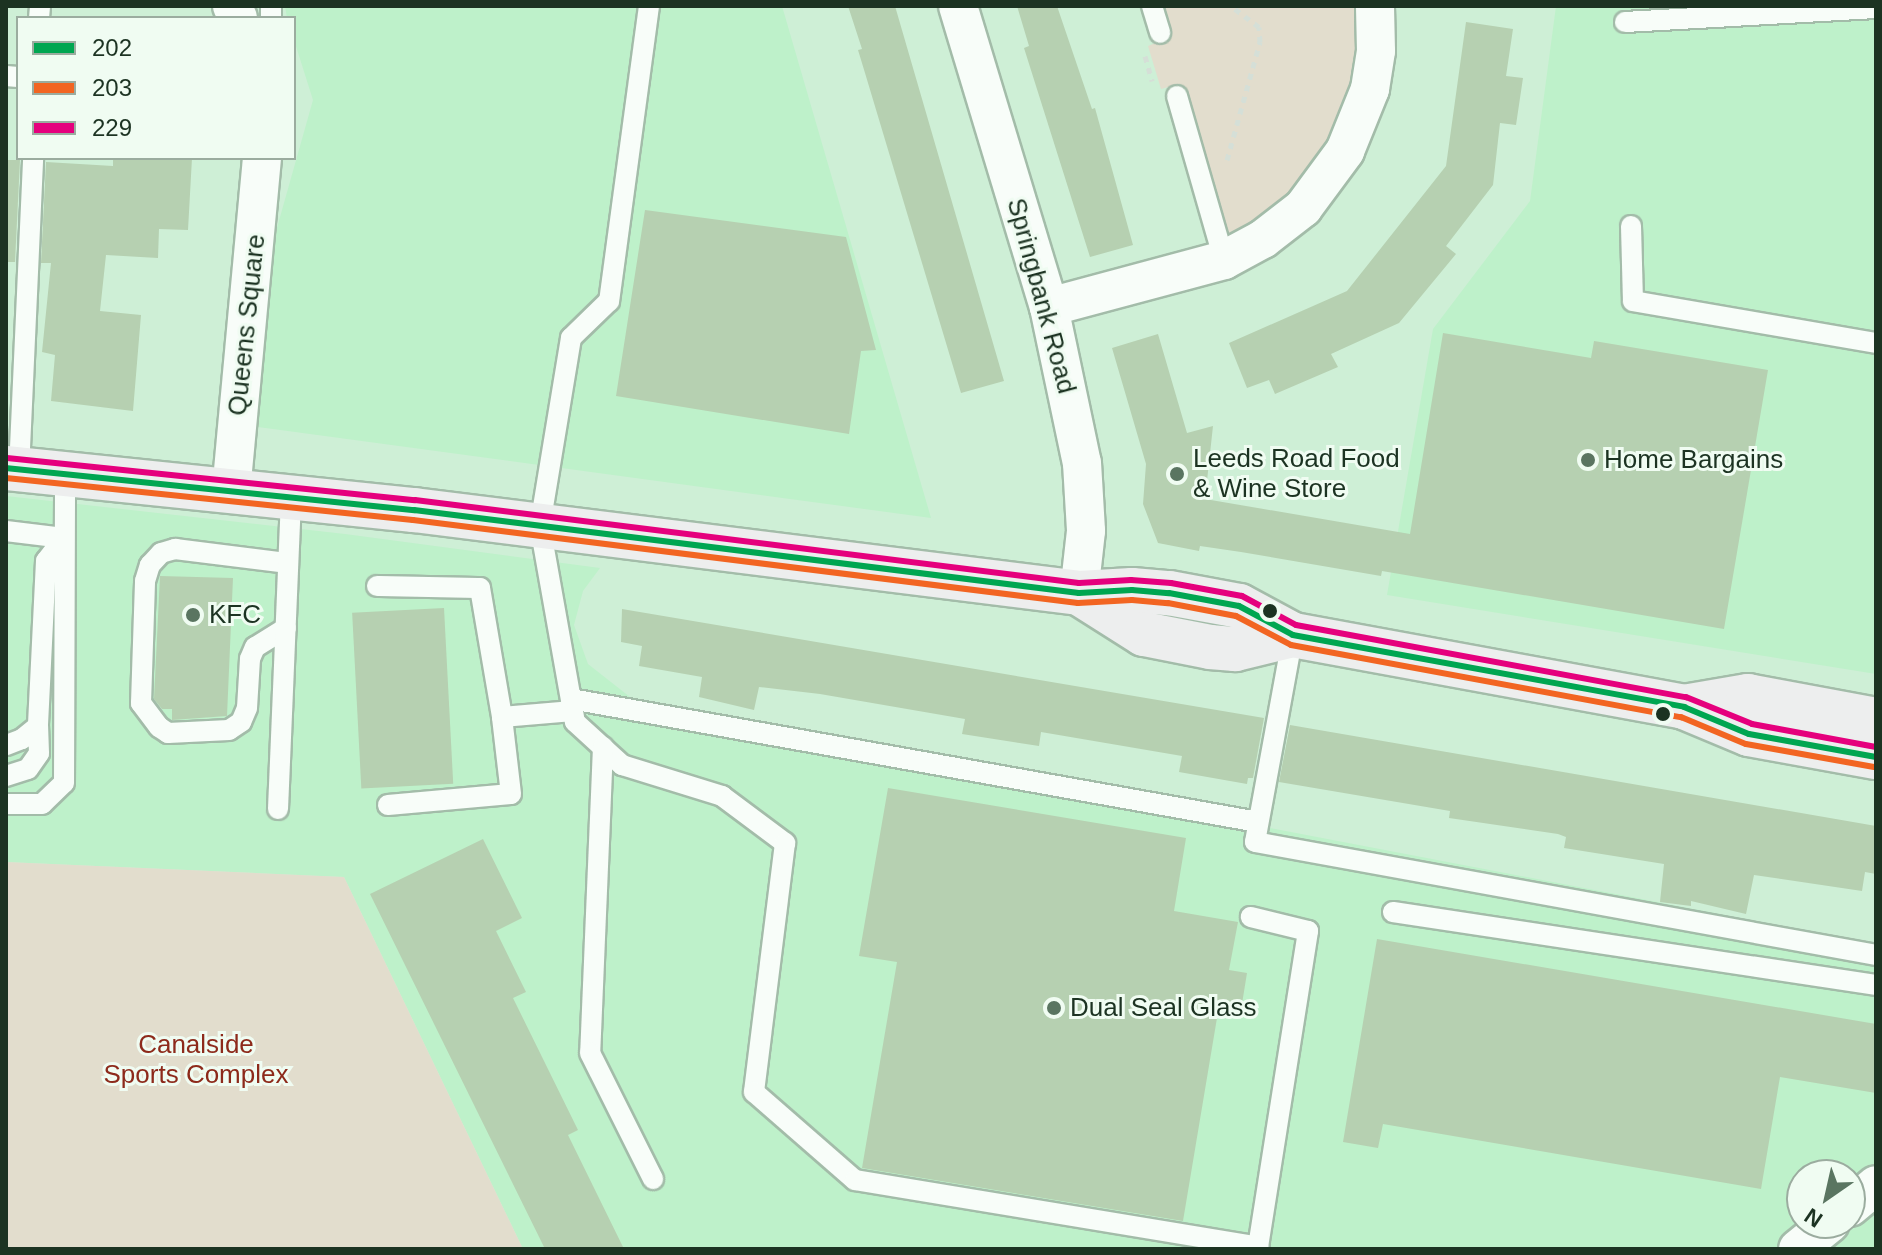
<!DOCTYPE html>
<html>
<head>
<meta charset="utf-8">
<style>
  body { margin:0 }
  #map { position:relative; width:1882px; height:1255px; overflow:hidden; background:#ceefd6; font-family:Helvetica,sans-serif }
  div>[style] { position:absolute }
  .built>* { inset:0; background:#bef1ca }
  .green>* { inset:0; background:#e2ddcd }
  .building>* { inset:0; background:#b6d0b1; transform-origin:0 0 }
  .path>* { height:5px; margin-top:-2.5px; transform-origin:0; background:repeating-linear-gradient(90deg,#d5dfd7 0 6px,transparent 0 12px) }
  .roads { filter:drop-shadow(2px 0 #a3bca9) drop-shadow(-2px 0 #a3bca9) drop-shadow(0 2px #a3bca9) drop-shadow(0 -2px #a3bca9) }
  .service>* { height:20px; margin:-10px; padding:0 10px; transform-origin:10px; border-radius:10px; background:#f8fdf9 }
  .minor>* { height:38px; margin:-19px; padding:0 19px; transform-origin:19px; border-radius:19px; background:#f8fdf9 }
  .primary>* { height:44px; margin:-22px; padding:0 22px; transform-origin:22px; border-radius:22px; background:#edeeee }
  .bus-1>* { height:6px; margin:-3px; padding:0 3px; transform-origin:3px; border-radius:3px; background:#00a651 }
  .bus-2>* { height:6px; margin:-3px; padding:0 3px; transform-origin:3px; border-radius:3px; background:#f26522 }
  .bus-3>* { height:6px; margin:-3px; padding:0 3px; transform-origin:3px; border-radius:3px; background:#e5007d }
  .dots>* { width:22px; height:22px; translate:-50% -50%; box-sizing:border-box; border:4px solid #f0fcf2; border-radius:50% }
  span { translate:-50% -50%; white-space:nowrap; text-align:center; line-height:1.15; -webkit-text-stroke:6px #f0fcf2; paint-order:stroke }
  .street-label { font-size:26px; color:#1c3322 }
  .poi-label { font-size:26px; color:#1c3322 }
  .left { translate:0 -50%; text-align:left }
  .park-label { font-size:26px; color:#8d2a1b }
  .frame { position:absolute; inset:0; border:8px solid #1c3322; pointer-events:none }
  .legend { position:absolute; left:16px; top:16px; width:280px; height:144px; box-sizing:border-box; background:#f0fcf2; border:2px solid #9bac9f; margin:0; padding:10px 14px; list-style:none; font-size:24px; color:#1c3322 }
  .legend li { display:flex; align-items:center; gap:16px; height:40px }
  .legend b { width:40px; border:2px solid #9bac9f }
  .north { position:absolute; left:1786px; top:1159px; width:80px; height:80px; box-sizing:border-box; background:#f0fcf2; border:2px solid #9bac9f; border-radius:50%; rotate:214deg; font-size:22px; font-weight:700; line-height:32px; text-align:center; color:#1c3322 }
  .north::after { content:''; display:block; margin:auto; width:28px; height:36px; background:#5a7561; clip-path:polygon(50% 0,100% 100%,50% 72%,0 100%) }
</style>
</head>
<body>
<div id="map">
  <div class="built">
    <div style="clip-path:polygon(285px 6px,782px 6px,931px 518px,258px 427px,271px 249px,313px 100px,294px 40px,294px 18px,287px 18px)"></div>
    <div style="clip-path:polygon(1556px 6px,1876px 6px,1876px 674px,1387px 595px,1433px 329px,1530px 201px)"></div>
    <div style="clip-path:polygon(evenodd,6px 496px,345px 534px,600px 568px,583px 591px,574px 625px,588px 664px,644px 708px,1876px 944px,1876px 1249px,523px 1249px,344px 877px,6px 862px,6px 496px,1802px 1175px,1850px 1175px,1850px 1223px,1802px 1223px,1802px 1175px)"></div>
  </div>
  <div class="green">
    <div style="clip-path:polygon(1159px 6px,1367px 6px,1370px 52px,1318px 180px,1229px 252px,1180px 84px,1161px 89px,1148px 46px,1168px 38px)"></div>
    <div style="clip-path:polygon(6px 862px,344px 877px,523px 1249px,6px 1249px)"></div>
  </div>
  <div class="building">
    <div style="clip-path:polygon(848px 6px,895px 6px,1004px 381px,961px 393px,865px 73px,858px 50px,862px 49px)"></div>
    <div style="clip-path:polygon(1017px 6px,1057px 6px,1092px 109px,1095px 108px,1133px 245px,1090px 257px,1024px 48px,1029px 46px)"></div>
    <div style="clip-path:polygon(1466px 22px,1513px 29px,1506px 76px,1523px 78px,1516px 125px,1500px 123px,1493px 185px,1446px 246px,1456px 254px,1399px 323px,1331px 354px,1338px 367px,1275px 394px,1269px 380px,1247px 388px,1229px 343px,1347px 291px,1446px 166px)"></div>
    <div style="clip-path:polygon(113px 158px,192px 158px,188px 230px,159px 229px,158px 258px,106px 255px,100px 311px,141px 315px,133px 411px,51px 401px,55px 355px,42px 352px,51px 263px,41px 263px,46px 162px,113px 166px)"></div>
    <div style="clip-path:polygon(6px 160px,20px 160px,15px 262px,6px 262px)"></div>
    <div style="clip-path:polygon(645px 210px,846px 237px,876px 350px,861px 351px,849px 434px,616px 396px)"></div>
    <div style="clip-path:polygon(1443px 333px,1591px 358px,1594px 341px,1768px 370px,1724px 629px,1382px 571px,1381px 576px,1241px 552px,1200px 546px,1199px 551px,1158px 543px,1143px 504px,1146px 464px,1112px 348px,1158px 334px,1187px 433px,1213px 426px,1205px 499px,1410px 534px)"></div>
    <div style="clip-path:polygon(160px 576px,233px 578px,227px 716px,172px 720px,172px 709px,162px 709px,154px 699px)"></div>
    <div style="left:444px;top:608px;width:176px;height:92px;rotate:87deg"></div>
    <div style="clip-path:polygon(622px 609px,1264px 718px,1253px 778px,1248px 778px,1247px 784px,1179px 772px,1182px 756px,1041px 732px,1039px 746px,962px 734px,965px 719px,820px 694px,759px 687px,754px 710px,699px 697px,702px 677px,639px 666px,642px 646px,621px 642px)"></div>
    <div style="clip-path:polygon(1290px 725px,1876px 826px,1876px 874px,1865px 872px,1862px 891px,1754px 875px,1746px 914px,1691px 901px,1691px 906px,1660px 902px,1664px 864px,1564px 848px,1566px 837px,1558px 834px,1449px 818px,1450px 811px,1279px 782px)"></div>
    <div style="clip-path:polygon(888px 788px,1186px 838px,1174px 911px,1238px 922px,1229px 970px,1247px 973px,1241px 1010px,1219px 1006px,1183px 1221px,862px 1168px,897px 962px,859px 956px)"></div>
    <div style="clip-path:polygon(483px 839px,522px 918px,496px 931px,526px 992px,513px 998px,578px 1130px,568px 1135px,624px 1249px,545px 1249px,370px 894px)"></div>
    <div style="clip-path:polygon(1377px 939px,1876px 1024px,1876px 1093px,1780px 1077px,1761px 1189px,1383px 1124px,1378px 1148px,1343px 1142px)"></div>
  </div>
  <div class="path">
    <div style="left:1145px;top:56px;width:26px;rotate:74deg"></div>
    <div style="left:1227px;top:160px;width:123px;rotate:-74.4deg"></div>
    <div style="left:1260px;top:42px;width:15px;rotate:-94deg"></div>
    <div style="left:1259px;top:27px;width:35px;rotate:-143deg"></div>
  </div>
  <div class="roads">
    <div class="service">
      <div style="left:649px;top:6px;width:298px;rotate:97.7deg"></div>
      <div style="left:609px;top:301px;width:53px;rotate:135.8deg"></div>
      <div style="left:571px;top:338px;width:191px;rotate:99.4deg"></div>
      <div style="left:540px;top:526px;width:199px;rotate:79.9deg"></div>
      <div style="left:575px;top:722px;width:64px;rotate:42.5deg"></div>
      <div style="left:622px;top:765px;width:105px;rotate:17.2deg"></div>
      <div style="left:722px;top:796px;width:79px;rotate:36.7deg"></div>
      <div style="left:785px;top:843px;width:251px;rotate:97.1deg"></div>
      <div style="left:754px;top:1092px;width:134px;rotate:41.1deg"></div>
      <div style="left:855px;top:1180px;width:409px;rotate:9.4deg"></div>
      <div style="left:1258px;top:1247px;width:320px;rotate:-81deg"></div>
      <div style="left:1308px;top:931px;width:59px;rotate:-166.2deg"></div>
      <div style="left:1152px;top:6px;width:28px;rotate:73deg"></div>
      <div style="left:39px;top:18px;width:12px;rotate:-85deg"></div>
      <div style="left:271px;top:18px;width:12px;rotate:-90deg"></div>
      <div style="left:1625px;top:22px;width:251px;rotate:-3.2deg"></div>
      <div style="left:6px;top:76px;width:12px;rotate:5deg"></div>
      <div style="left:1177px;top:96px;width:171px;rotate:74deg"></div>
      <div style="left:1631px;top:226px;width:75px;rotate:88.5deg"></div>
      <div style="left:1633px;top:301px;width:247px;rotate:9.8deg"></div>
      <div style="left:19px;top:470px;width:312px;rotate:-87.4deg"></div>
      <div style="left:6px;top:531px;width:58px;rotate:6.9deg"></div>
      <div style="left:64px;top:538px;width:29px;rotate:128deg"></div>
      <div style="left:46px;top:561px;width:165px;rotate:92.8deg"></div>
      <div style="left:38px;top:726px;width:21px;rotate:141deg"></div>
      <div style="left:22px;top:739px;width:17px;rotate:159deg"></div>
      <div style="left:377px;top:586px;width:103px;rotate:1.1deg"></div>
      <div style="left:480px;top:588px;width:131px;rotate:80.3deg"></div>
      <div style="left:502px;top:717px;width:71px;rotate:-4.8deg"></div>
      <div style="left:286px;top:628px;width:36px;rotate:148deg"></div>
      <div style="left:255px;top:647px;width:13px;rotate:113deg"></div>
      <div style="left:250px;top:659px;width:49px;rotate:93.5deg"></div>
      <div style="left:247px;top:708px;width:15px;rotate:113deg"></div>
      <div style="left:241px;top:722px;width:14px;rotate:146deg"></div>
      <div style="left:229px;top:730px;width:61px;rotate:177.2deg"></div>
      <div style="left:168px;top:733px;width:11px;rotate:-146deg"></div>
      <div style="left:159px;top:727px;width:30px;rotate:-127deg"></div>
      <div style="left:141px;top:703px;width:122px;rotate:-88.1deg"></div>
      <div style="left:145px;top:581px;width:17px;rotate:-73deg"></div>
      <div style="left:150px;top:565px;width:16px;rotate:-47deg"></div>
      <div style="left:161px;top:553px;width:15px;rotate:-16deg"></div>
      <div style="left:175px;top:549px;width:114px;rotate:7.1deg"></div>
      <div style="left:1293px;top:635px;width:210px;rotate:100.4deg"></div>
      <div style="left:1255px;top:842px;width:631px;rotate:10.31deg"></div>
      <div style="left:571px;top:699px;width:698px;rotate:10.15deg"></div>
      <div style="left:603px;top:747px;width:306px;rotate:92.4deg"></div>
      <div style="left:590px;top:1053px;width:141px;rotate:63.4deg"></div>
      <div style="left:6px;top:776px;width:23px;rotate:-18deg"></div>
      <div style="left:28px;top:769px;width:19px;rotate:-55deg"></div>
      <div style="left:39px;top:753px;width:27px;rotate:-92deg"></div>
      <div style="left:6px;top:804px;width:36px"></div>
      <div style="left:42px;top:804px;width:30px;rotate:-44deg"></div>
      <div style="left:64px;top:783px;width:308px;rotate:-89.8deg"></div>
      <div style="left:388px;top:805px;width:123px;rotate:-5.1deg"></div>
      <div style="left:511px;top:794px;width:78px;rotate:-96.7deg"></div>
      <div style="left:278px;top:809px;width:312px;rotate:-87.6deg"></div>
      <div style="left:1393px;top:912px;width:488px;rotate:8.6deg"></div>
    </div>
    <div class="minor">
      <div style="left:232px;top:6px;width:13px;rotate:63deg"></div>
      <div style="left:958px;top:6px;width:314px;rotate:73.2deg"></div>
      <div style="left:1049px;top:307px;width:159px;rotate:78.1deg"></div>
      <div style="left:1082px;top:463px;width:68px;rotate:86.6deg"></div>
      <div style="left:1086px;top:531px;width:62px;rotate:96.4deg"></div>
      <div style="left:1049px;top:307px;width:181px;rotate:-15deg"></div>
      <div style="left:1224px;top:260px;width:44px;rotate:-28.3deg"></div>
      <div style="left:1263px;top:239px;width:51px;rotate:-37.8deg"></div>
      <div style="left:1303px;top:208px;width:71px;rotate:-53.6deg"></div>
      <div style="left:1345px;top:151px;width:67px;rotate:-68deg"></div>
      <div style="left:1370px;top:89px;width:38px;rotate:-81deg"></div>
      <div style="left:1376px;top:51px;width:45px;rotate:-91.3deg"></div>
      <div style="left:231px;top:492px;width:335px;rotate:-84.7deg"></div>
      <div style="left:1850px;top:1207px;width:34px;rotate:-40deg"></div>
      <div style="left:1798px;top:1249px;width:41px;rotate:-39.1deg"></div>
    </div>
    <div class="primary">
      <div style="left:6px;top:468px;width:410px;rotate:5.9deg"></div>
      <div style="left:414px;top:510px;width:670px;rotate:7.11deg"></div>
      <div style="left:1079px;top:593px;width:53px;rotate:-3.2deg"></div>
      <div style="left:1132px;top:590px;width:37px;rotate:5deg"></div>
      <div style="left:1169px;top:593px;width:71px;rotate:10.5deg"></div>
      <div style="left:1239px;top:606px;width:61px;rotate:28.2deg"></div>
      <div style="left:1293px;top:635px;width:398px;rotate:10.4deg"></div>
      <div style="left:1684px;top:707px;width:70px;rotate:22.6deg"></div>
      <div style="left:1749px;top:734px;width:129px;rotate:10.3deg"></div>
      <div style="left:1079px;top:593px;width:77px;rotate:32.2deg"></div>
      <div style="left:1144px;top:634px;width:67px;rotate:11.1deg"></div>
      <div style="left:1210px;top:647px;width:25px;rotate:5deg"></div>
      <div style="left:1235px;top:649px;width:60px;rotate:-13.6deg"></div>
      <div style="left:1684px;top:707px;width:65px;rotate:-9.8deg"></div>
      <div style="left:1748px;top:696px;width:130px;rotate:10.6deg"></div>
    </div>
  </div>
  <div class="bus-1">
    <div style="left:6px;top:468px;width:410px;rotate:5.9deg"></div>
    <div style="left:414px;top:510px;width:670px;rotate:7.11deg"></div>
    <div style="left:1079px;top:593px;width:53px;rotate:-3.2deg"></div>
    <div style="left:1132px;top:590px;width:37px;rotate:5deg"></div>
    <div style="left:1169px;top:593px;width:71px;rotate:10.5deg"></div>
    <div style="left:1239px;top:606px;width:61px;rotate:28.2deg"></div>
    <div style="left:1293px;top:635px;width:398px;rotate:10.4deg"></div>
    <div style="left:1684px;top:707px;width:70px;rotate:22.6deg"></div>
    <div style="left:1749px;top:734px;width:129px;rotate:10.3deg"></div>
  </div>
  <div class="bus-2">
    <div style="left:6px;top:478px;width:409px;rotate:5.9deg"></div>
    <div style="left:413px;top:520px;width:670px;rotate:7.11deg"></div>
    <div style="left:1078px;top:603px;width:54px;rotate:-3.2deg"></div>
    <div style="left:1132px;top:600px;width:36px;rotate:5deg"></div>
    <div style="left:1168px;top:603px;width:69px;rotate:10.8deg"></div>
    <div style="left:1236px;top:616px;width:62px;rotate:27.8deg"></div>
    <div style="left:1291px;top:645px;width:397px;rotate:10.5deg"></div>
    <div style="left:1681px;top:717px;width:70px;rotate:22.6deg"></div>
    <div style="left:1746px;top:744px;width:130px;rotate:10.2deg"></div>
  </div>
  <div class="bus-3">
    <div style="left:7px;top:458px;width:410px;rotate:5.9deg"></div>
    <div style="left:415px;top:500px;width:669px;rotate:7.13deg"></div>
    <div style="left:1079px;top:583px;width:52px;rotate:-3.3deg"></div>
    <div style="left:1131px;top:580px;width:40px;rotate:4.3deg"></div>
    <div style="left:1171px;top:583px;width:72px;rotate:10.4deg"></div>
    <div style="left:1242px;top:596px;width:61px;rotate:28.2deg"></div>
    <div style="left:1296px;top:625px;width:397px;rotate:10.5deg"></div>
    <div style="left:1686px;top:697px;width:71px;rotate:22.2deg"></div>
    <div style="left:1752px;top:724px;width:126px;rotate:10.5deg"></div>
  </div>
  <div class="dots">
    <div style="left:1588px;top:460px;background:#5a7561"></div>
    <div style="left:1177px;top:474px;background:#5a7561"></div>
    <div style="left:1270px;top:611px;background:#1c3322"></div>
    <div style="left:193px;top:615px;background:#5a7561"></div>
    <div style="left:1663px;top:714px;background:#1c3322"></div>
    <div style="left:1054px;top:1008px;background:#5a7561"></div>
  </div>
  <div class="street-label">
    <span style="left:1041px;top:296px;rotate:75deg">Springbank Road</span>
    <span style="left:247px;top:325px;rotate:-84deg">Queens Square</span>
  </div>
  <div class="poi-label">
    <span class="left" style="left:1193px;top:474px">Leeds Road Food<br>&amp; Wine Store</span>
    <span class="left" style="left:1604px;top:460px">Home Bargains</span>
    <span class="left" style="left:209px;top:615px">KFC</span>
    <span class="left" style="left:1070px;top:1008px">Dual Seal Glass</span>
  </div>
  <div class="park-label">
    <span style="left:196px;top:1060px">Canalside<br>Sports Complex</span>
  </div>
  <div class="frame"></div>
  <ul class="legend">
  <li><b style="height:10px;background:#00a651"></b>202</li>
  <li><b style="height:10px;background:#f26522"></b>203</li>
  <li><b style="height:10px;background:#e5007d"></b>229</li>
  </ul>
  <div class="north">N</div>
</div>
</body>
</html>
